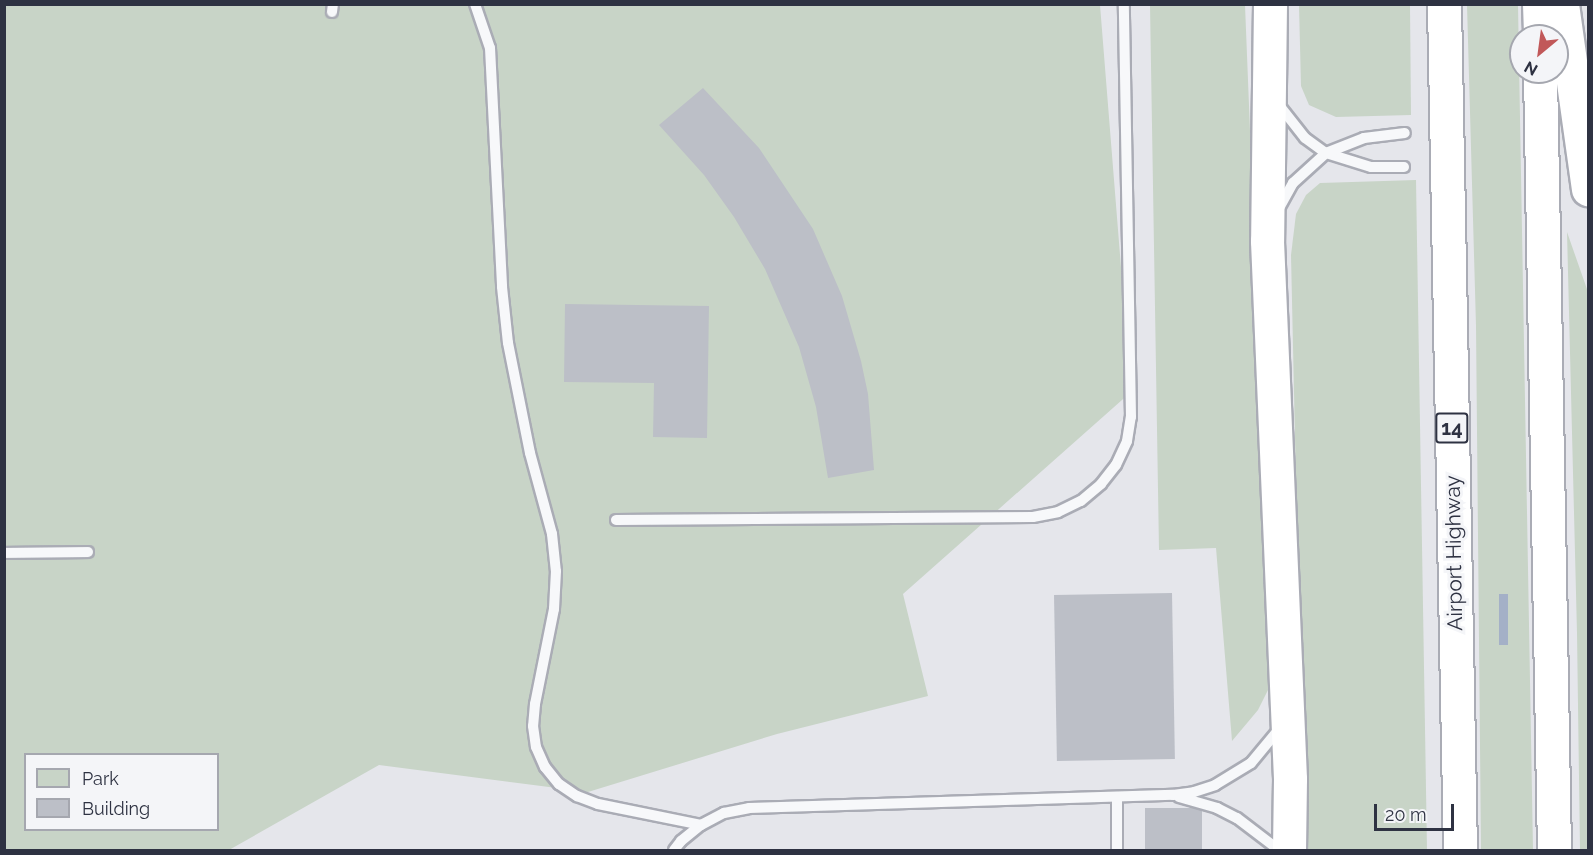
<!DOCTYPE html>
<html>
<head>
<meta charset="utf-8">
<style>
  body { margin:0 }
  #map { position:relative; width:1593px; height:855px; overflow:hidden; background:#e5e6eb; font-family:Raleway,sans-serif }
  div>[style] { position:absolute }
  .green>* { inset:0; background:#c8d4c7 }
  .water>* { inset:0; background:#a4b0c7; transform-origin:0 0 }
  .building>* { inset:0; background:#bcbfc7; transform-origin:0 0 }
  .roads { filter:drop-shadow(2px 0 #aaacb5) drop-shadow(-2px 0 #aaacb5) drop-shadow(0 2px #aaacb5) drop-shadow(0 -2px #aaacb5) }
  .lane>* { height:10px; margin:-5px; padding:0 5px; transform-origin:5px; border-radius:5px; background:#f7f8fa }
  .highway>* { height:33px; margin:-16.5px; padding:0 16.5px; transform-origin:16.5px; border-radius:16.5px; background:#fff }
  span { translate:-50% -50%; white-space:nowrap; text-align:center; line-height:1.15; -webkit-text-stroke:6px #f4f5f8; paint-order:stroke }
  .shield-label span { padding:2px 4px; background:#f4f5f8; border:2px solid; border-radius:4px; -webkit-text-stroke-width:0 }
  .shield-label { font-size:20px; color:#2e3242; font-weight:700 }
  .street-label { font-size:21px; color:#2e3242 }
  .frame { position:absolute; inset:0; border:6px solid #2e3242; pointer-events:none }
  .legend { position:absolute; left:24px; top:753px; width:195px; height:78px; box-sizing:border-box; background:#f4f5f8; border:2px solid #a5a7af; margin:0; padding:8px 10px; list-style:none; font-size:18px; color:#2e3242 }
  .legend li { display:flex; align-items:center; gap:12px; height:30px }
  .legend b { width:30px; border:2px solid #a5a7af }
  .north { position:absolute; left:1509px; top:24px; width:60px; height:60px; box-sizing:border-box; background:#f4f5f8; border:2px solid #a5a7af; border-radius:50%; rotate:209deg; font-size:16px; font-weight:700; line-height:24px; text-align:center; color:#2e3242 }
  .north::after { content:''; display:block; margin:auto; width:21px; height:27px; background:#c15859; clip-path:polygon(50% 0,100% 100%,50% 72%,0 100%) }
  .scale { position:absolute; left:1374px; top:804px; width:80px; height:27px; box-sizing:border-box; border:3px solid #2e3242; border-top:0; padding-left:8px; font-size:18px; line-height:21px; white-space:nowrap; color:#2e3242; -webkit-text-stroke:4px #f4f5f8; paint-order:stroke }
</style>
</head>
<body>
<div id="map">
  <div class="green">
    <div style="clip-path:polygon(evenodd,5px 5px,1100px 5px,1131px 392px,903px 594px,928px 696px,777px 734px,588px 792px,379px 765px,229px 850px,5px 850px,5px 5px,26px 754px,218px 754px,218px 830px,26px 830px,26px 754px)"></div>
    <div style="clip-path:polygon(1150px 5px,1245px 5px,1272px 682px,1258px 710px,1232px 741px,1216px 548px,1159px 550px)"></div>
    <div style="clip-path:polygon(1299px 5px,1410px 5px,1411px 115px,1336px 117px,1309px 105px,1301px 86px)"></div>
    <div style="clip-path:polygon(1467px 5px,1518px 5px,1533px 850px,1481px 850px,1476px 326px)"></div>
    <div style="clip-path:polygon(1416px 180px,1427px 850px,1304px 850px,1291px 255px,1296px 214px,1306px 195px,1320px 183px)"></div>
    <div style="clip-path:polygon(1567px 232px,1588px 292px,1588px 850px,1580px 850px,1577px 633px)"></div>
  </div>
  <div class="water">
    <div style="left:1499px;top:594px;width:9px;height:51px"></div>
  </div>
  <div class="building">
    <div style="clip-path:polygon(703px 88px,759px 148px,813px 229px,842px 296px,861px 361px,868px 394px,874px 470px,828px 478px,816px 407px,799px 347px,765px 269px,734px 217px,704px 175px,659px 125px)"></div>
    <div style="clip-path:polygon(565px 304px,709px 306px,707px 438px,653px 437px,654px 383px,564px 382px)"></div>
    <div style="left:1172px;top:593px;width:166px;height:118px;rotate:89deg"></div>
    <div style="left:1202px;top:808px;width:42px;height:57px;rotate:90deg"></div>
  </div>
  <div class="roads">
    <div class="lane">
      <div style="left:475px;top:4px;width:46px;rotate:71.2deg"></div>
      <div style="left:490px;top:48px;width:239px;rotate:87.1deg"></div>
      <div style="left:502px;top:287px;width:56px;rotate:83.9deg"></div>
      <div style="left:508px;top:343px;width:112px;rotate:78.7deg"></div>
      <div style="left:530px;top:453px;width:84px;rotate:74.8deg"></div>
      <div style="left:552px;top:534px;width:37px;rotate:84deg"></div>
      <div style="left:556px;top:571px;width:38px;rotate:93deg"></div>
      <div style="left:554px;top:609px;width:97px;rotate:101.3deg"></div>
      <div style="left:535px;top:704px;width:22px;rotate:95deg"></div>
      <div style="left:533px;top:726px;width:21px;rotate:82deg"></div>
      <div style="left:536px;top:747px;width:22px;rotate:66deg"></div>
      <div style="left:545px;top:767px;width:22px;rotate:51deg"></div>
      <div style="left:559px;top:784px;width:22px;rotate:34deg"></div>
      <div style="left:577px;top:796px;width:22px;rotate:21deg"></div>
      <div style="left:598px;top:804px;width:105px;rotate:11.5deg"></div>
      <div style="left:332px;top:12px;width:8px;rotate:-83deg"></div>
      <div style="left:1279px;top:105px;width:42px;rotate:51.8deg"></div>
      <div style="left:1305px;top:138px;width:26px;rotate:36deg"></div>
      <div style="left:1326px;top:153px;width:47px;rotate:17.3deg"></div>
      <div style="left:1371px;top:167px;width:33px"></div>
      <div style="left:1278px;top:210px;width:31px;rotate:-61deg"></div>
      <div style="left:1293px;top:183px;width:45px;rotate:-42.3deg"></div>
      <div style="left:1326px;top:153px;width:41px;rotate:-21.5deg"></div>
      <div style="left:1364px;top:138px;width:41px;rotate:-7deg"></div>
      <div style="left:616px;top:520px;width:417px;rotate:-0.4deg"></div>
      <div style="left:1033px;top:517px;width:25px;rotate:-11deg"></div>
      <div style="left:1058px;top:512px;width:25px;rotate:-26deg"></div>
      <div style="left:1081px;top:501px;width:26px;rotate:-40deg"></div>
      <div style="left:1101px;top:484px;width:24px;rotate:-52deg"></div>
      <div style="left:1116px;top:465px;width:26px;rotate:-65deg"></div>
      <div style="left:1127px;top:441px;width:24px;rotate:-81deg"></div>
      <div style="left:1131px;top:417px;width:413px;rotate:-91deg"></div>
      <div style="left:4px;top:553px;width:84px;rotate:-0.7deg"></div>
      <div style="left:1179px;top:797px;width:40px;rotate:16deg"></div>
      <div style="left:1217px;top:808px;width:22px;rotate:27deg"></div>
      <div style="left:1237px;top:818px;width:53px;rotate:37.3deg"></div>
      <div style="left:674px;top:850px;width:11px;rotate:-52deg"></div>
      <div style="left:681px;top:841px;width:26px;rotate:-39deg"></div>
      <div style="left:701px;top:825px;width:26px;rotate:-28deg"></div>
      <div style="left:724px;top:813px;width:25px;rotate:-11deg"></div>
      <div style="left:749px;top:808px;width:424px;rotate:-1.8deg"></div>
      <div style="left:1173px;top:795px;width:21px;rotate:-8deg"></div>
      <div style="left:1194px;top:792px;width:22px;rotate:-18deg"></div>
      <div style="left:1215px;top:785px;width:42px;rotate:-31.4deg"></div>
      <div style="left:1251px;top:763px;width:45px;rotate:-50.4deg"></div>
      <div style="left:1117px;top:850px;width:53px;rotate:-90deg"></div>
    </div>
    <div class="highway">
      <div style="left:1270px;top:4px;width:237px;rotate:90.7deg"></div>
      <div style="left:1267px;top:241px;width:538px;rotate:87.55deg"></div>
      <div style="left:1290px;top:779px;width:71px;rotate:90.8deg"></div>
      <div style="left:1444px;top:4px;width:846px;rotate:88.92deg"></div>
      <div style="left:1539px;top:4px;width:32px;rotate:88deg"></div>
      <div style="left:1562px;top:4px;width:187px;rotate:82deg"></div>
      <div style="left:1540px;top:72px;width:778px;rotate:88.97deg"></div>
    </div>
  </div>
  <div class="shield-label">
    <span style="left:1452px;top:428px">14</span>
  </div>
  <div class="street-label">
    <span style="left:1454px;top:553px;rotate:-91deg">Airport Highway</span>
  </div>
  <div class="frame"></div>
  <ul class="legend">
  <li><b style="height:16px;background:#c8d4c7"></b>Park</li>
  <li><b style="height:16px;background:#bcbfc7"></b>Building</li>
  </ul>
  <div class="north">N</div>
  <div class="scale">20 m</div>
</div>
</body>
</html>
